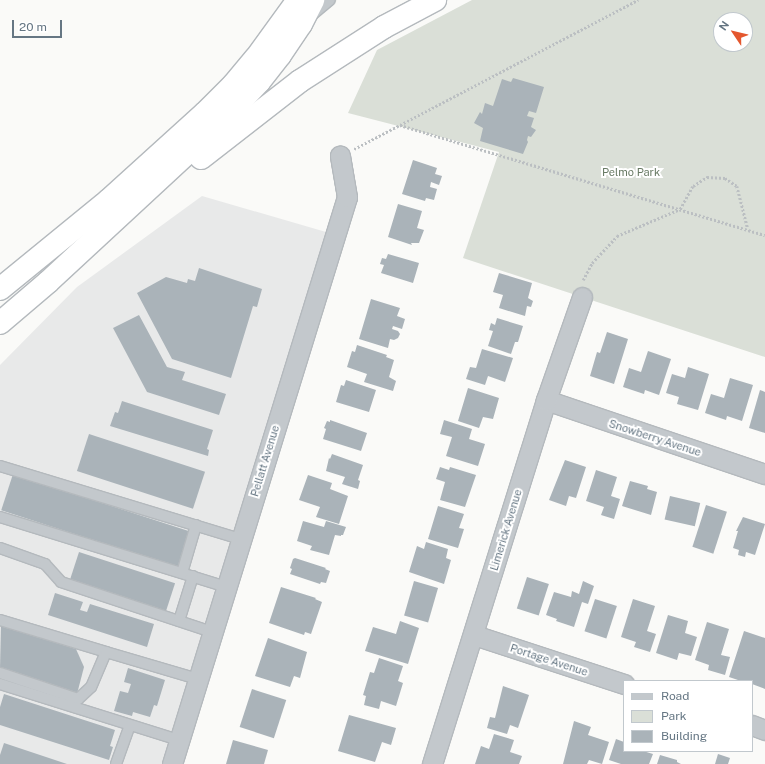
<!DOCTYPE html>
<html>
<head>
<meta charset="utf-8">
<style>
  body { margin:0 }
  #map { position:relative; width:765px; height:764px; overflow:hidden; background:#fafaf8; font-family:"Public Sans",sans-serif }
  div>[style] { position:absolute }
  .built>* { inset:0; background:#e8e9e9 }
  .green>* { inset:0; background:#dadfd7 }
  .building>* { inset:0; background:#aab3b9; transform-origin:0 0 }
  .path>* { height:2.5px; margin-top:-1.25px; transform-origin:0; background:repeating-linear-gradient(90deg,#bbbfc2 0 2px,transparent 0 4px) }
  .roads { filter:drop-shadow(1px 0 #b4b9bd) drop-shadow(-1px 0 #b4b9bd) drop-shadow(0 1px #b4b9bd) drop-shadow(0 -1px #b4b9bd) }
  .service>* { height:10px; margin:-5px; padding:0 5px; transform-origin:5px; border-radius:5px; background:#c3c8cc }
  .minor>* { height:19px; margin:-9.5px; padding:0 9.5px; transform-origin:9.5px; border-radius:9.5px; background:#c3c8cc }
  .motorway>* { height:22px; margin:-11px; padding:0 11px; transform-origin:11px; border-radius:11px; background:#fff }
  span { translate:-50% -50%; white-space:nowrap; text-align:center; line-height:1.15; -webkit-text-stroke:4px #fff; paint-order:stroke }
  .park-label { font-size:11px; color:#687a64 }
  .street-label { font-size:11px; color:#657683 }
  .legend { position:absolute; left:623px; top:680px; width:130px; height:72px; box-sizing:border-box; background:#fff; border:1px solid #c1c8cd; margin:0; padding:5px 7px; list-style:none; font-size:12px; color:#657683 }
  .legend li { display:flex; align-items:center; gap:8px; height:20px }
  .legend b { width:20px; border:1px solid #c1c8cd }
  .north { position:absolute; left:713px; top:12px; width:40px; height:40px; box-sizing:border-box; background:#fff; border:1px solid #c1c8cd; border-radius:50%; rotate:305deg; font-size:11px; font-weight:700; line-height:16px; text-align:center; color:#657683 }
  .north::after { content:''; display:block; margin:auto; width:14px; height:18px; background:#e4572e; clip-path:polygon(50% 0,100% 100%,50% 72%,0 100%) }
  .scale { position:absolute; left:12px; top:20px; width:50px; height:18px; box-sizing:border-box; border:2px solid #657683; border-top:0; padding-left:5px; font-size:12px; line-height:14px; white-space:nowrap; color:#657683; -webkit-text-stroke:3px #fff; paint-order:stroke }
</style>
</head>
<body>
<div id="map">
  <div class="built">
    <div style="clip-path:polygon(202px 196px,326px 232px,163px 764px,0 764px,0 365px,77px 287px)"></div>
  </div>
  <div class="green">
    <div style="clip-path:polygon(evenodd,472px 0,765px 0,765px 357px,463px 258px,499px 152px,348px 113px,377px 50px,472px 0,721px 20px,745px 20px,745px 44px,721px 44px,721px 20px)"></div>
  </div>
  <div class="building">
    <div style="clip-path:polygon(513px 78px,544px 87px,536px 113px,529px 111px,527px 116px,534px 118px,531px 127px,536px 130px,531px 137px,528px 136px,527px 140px,528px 142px,523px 154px,480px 141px,483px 128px,474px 123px,480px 112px,482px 114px,485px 103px,493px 106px,502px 79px,511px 82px)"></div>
    <div style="clip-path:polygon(413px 160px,437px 168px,435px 174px,442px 176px,439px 185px,431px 182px,430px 187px,437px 189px,434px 200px,426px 198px,425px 201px,402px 194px)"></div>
    <div style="clip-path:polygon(398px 204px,422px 211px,417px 228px,424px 230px,419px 243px,411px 243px,412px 245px,388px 237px)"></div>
    <div style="clip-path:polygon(388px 254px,419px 263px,413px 283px,381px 273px,384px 265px,380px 264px,382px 258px,386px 259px)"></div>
    <div style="clip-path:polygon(199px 268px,262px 289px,257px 307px,253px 306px,231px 378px,172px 359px,137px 293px,166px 277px,187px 283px,188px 279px,195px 281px)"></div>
    <div style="clip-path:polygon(499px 273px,532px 283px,528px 298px,533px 301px,531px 307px,527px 306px,525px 316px,499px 308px,503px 295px,493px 292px)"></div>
    <div style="clip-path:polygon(371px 299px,400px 308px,397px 316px,405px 319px,402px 329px,393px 326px,392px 329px,398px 331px,400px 334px,398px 338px,394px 340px,390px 339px,388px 348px,359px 339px)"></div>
    <div style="clip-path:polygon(139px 315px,167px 367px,185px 372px,182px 380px,226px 394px,219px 415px,147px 392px,113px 328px)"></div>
    <div style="clip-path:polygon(497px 318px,523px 326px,518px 342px,515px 342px,511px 354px,488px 346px,493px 331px,489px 330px,491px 323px,495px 325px)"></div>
    <div style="clip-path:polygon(607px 332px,628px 339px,614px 384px,590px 376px,597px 352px,600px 353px)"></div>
    <div style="clip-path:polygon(357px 345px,387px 355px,386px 357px,394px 360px,389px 377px,396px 381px,393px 391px,364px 382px,367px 374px,347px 367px,352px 351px,355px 352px)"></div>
    <div style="clip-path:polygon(482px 349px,513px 358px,505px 382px,488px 376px,485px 385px,466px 379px,470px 367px,476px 368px)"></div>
    <div style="clip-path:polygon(648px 351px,671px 359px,659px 395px,645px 390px,644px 394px,623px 387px,629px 368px,641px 372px)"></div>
    <div style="clip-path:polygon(688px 367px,709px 374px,698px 410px,677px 404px,679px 397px,666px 393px,672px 374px,685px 378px)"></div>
    <div style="clip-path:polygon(730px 378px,753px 385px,742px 421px,727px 416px,726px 420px,705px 413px,711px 394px,724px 398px)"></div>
    <div style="clip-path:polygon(346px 380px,376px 390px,369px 412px,336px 402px,341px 385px,344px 386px)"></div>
    <div style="clip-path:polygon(468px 388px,499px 398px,493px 419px,483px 417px,479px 428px,458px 421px)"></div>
    <div style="clip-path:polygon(760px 390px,765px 392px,765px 433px,749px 428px)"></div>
    <div style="clip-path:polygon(122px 401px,213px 430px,207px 449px,209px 450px,208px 456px,110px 426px,115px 412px,118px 413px)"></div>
    <div style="clip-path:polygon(330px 420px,367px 433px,361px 451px,323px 439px,326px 429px,324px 428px,327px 421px,330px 422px)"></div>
    <div style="clip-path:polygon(444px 420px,472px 429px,469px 439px,485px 444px,478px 466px,446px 456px,452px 437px,440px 434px)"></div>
    <div style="left:89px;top:434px;width:122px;height:39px;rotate:18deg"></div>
    <div style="clip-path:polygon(332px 454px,363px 465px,358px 480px,360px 481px,358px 489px,342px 484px,345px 477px,326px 471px,329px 458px,330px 459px)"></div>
    <div style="clip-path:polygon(565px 460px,586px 467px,576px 498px,569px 496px,566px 506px,549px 500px)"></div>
    <div style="clip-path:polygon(440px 467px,449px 470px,450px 467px,476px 475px,465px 507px,440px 500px,445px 482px,436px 479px)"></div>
    <div style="clip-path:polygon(596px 470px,617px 477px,611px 496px,620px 499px,614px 519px,601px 515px,604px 507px,586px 501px)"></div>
    <div style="left:13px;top:474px;width:187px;height:38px;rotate:18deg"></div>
    <div style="clip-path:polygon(308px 475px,332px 483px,330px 489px,348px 496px,339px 524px,316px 517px,320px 507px,299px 500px)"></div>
    <div style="clip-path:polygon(630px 481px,648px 486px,647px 489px,657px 492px,651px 515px,622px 506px)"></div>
    <div style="left:670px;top:496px;width:31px;height:24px;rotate:13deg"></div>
    <div style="left:706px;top:505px;width:22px;height:44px;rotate:18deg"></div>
    <div style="clip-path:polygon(438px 506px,464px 514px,459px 528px,464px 529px,458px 548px,428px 539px)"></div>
    <div style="clip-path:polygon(743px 517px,765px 524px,755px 555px,746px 552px,745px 557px,738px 555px,739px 550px,733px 548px,738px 531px,736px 531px)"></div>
    <div style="clip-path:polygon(303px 521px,324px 527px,326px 521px,346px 527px,343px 535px,341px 535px,341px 536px,335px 535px,329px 555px,310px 550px,312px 546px,297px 541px)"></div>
    <div style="clip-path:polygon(426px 542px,448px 549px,446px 558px,451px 560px,444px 584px,409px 572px,417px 546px,424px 549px)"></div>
    <div style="left:79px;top:552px;width:101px;height:30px;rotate:18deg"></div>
    <div style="clip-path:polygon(295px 558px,326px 568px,325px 569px,330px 571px,326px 583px,321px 582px,320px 584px,290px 574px,292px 569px,290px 568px,293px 559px)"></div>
    <div style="left:527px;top:577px;width:23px;height:33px;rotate:18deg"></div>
    <div style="left:414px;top:581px;width:25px;height:36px;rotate:16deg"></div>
    <div style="clip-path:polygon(583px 581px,594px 586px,588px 604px,582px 602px,574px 627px,556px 621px,557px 619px,546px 615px,554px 592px,571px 597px,572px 591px,579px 594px)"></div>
    <div style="clip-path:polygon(281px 587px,316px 598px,315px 599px,322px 602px,311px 634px,305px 632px,304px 635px,269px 623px)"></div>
    <div style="clip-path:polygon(55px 593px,83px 602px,80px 610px,87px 612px,90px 604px,154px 624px,147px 647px,48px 615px)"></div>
    <div style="left:595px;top:599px;width:23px;height:34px;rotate:18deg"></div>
    <div style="clip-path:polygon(633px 599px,655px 606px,647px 631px,656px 634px,650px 652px,634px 647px,636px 642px,621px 637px)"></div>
    <div style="clip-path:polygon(668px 615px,688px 621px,685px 633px,697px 637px,691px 656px,679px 653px,677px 660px,656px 653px)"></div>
    <div style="clip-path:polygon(400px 621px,419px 628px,408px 664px,365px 651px,373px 627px,396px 634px)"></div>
    <div style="clip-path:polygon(707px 622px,729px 629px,721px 655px,730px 657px,725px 675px,708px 670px,709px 665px,695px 660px)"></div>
    <div style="clip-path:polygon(1px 625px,76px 649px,84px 667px,77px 694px,0 669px)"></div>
    <div style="clip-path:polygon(744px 631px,765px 638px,765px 689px,752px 684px,752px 681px,741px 681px,729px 677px)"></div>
    <div style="clip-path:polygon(268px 638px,307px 652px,300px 678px,294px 676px,290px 687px,255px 676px)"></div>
    <div style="clip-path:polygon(379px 658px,403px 666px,398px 681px,403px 683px,396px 706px,381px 701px,379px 709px,364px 705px,366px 696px,363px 695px,370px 672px,374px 673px)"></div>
    <div style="clip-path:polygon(128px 668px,165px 680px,157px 706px,154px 705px,150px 717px,133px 712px,132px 716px,114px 711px,120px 691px,128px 693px,131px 684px,124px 682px)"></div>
    <div style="clip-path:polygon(503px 686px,529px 695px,518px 728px,510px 725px,507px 734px,487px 728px,490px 717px,495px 718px)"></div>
    <div style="left:252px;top:689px;width:36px;height:40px;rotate:18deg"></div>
    <div style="clip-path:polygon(4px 694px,115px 730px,110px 746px,113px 747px,109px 760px,0 725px,0 707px)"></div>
    <div style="clip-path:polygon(349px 715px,396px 728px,391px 745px,382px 742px,375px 762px,338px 751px)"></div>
    <div style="clip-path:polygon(574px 721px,591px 727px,588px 735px,609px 742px,602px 764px,589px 760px,587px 764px,563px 764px)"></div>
    <div style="clip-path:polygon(494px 734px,514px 740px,510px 752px,522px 756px,519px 764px,475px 764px,481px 746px,489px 749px)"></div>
    <div style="clip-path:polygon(616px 739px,624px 742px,624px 751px,643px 751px,653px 754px,649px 764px,621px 764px,609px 760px)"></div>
    <div style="clip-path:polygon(233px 740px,268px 750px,264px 764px,226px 764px)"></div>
    <div style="clip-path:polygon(4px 743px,67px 764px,0 764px,0 755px)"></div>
    <div style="clip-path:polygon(718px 754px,730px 758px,728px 764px,715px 764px)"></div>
    <div style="clip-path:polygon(660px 755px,677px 760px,677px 762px,681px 764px,657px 764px)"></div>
  </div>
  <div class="path">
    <div style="left:400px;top:125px;width:381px;rotate:16.8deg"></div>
    <div style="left:354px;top:149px;width:321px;rotate:-27.7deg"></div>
    <div style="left:583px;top:280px;width:19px;rotate:-62deg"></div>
    <div style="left:592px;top:263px;width:37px;rotate:-47deg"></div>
    <div style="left:617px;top:236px;width:69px;rotate:-23.2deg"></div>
    <div style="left:680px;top:209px;width:26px;rotate:-61deg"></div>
    <div style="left:693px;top:186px;width:17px;rotate:-33deg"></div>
    <div style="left:707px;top:177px;width:18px;rotate:3deg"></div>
    <div style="left:725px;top:178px;width:14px;rotate:34deg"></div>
    <div style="left:737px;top:186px;width:44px;rotate:75.7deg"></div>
  </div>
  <div class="roads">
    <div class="service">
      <div style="left:312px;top:15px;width:23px;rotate:-40deg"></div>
      <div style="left:0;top:466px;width:252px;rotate:16.9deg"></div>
      <div style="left:0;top:517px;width:237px;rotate:17.2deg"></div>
      <div style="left:0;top:548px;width:48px;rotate:19.6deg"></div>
      <div style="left:45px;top:564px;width:24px;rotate:48deg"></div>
      <div style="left:61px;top:582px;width:159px;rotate:18.3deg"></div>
      <div style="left:182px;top:573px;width:50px;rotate:-73.7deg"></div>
      <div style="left:0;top:620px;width:111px;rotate:16.8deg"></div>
      <div style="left:106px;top:652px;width:38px;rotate:113deg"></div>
      <div style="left:91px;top:687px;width:18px;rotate:137deg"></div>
      <div style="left:78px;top:699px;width:82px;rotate:-161.6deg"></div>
      <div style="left:179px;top:621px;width:47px;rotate:-72.7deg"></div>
      <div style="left:106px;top:652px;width:96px;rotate:16.4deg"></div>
      <div style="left:0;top:684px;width:188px;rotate:17.4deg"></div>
      <div style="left:116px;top:764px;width:41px;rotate:-70.3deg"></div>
    </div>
    <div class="minor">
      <div style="left:546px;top:400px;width:231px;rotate:18.7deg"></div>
      <div style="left:474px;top:635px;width:158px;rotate:18.1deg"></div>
      <div style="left:752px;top:725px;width:14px;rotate:21deg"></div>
      <div style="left:172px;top:764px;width:593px;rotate:-72.85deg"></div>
      <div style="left:347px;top:197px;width:42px;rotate:-99.7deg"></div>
      <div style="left:432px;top:764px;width:381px;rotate:-72.6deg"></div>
      <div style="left:546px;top:400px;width:109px;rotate:-70.7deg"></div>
    </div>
    <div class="motorway">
      <div style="left:201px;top:158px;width:125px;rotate:-37.9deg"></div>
      <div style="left:300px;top:81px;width:100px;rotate:-32.7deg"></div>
      <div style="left:384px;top:27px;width:58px;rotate:-27.9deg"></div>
      <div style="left:0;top:289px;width:141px;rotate:-39.2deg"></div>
      <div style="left:109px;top:200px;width:130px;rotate:-42.2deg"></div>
      <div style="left:205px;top:113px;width:40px;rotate:-45deg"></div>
      <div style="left:233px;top:85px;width:35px;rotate:-50deg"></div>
      <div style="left:256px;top:58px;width:72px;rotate:-54.1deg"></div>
      <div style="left:0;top:323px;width:63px;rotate:-40.5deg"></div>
      <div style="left:48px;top:282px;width:243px;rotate:-42.8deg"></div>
      <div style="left:226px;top:117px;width:48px;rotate:-46.7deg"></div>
      <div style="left:259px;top:82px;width:34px;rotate:-52deg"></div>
      <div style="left:280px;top:55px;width:37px;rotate:-56deg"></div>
      <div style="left:301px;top:24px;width:27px;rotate:-63deg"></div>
    </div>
  </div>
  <div class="park-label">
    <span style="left:631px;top:172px">Pelmo Park</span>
  </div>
  <div class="street-label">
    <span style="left:655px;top:438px;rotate:18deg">Snowberry Avenue</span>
    <span style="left:265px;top:461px;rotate:-73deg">Pellatt Avenue</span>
    <span style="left:506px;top:530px;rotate:-73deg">Limerick Avenue</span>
    <span style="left:549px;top:660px;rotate:18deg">Portage Avenue</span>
  </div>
  <ul class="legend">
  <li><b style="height:5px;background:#c3c8cc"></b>Road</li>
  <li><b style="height:11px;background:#dadfd7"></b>Park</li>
  <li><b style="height:11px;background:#aab3b9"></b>Building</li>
  </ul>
  <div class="north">N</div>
  <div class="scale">20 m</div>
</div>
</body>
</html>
